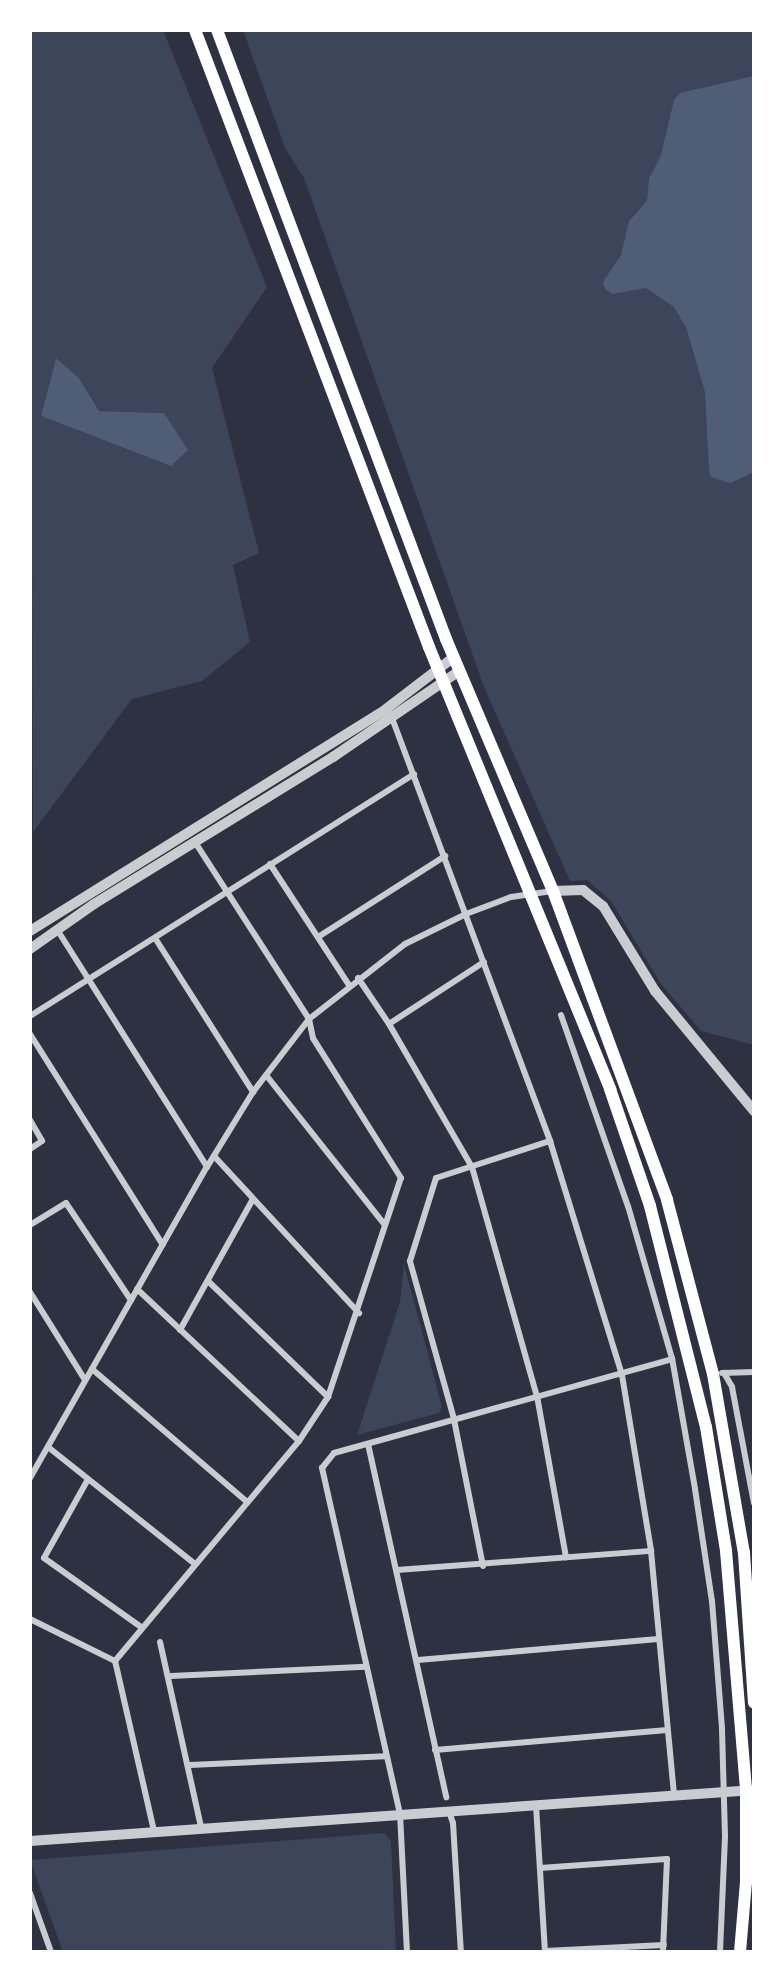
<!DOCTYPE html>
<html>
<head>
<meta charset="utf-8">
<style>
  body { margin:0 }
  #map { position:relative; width:784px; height:1982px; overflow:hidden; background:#2d3142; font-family:"Source Sans 3",sans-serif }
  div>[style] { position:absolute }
  .green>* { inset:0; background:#3c4559 }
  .water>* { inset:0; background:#4f5d75 }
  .minor>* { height:6px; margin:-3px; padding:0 3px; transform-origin:3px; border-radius:3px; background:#caccd0 }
  .tertiary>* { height:10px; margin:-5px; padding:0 5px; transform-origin:5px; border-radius:5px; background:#caccd0 }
  .secondary>* { height:12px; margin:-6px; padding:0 6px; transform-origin:6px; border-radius:6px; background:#fff }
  span { translate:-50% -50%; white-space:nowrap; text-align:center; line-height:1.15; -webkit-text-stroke:4.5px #fff; paint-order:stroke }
  .frame { position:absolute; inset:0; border:32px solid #fff; pointer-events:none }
</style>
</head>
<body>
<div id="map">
  <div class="green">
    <div style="clip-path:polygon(evenodd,30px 30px,163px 30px,267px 287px,212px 368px,259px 553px,233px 565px,250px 642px,202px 681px,132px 699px,33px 832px,30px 30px,56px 358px,79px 378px,99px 411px,164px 413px,171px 466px,41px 416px,56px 358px)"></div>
    <div style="clip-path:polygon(243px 30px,754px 30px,754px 1045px,701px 1031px,661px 984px,611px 901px,587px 880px,570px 881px,484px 687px,304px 178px,285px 148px)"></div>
    <div style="clip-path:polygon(404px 1264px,442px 1407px,439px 1413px,357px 1435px,400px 1302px)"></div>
    <div style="clip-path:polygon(384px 1833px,391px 1841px,396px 1952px,63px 1952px,30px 1860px)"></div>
  </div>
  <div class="water">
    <div style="clip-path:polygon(754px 76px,754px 472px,730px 483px,711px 477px,709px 469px,705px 392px,686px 327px,674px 307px,646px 288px,612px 294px,605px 289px,603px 282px,621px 255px,629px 221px,647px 201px,649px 179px,661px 155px,674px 100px,680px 93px)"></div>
    <div style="clip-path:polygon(56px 358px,79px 378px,99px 411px,164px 413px,188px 450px,171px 466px,41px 416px)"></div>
  </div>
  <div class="minor">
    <div style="left:392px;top:718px;width:452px;rotate:69.5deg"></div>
    <div style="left:270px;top:864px;width:145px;rotate:56.9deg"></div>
    <div style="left:58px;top:931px;width:279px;rotate:57.7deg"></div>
    <div style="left:318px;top:937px;width:151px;rotate:-32.5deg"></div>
    <div style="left:155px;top:938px;width:183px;rotate:57.5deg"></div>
    <div style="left:484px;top:962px;width:113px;rotate:146.9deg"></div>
    <div style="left:389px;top:1024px;width:165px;rotate:59.9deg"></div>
    <div style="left:472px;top:1167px;width:238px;rotate:74.2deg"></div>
    <div style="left:537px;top:1396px;width:164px;rotate:79.8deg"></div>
    <div style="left:358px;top:978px;width:55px;rotate:56deg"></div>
    <div style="left:561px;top:1015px;width:202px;rotate:70.7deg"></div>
    <div style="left:628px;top:1206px;width:158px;rotate:73.9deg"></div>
    <div style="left:672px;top:1358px;width:133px;rotate:80deg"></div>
    <div style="left:695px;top:1489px;width:113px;rotate:81.4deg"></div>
    <div style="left:712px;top:1601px;width:128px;rotate:85.5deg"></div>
    <div style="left:722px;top:1729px;width:108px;rotate:88.4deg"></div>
    <div style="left:725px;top:1837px;width:115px;rotate:92.5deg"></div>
    <div style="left:30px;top:1016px;width:454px;rotate:-32.2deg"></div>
    <div style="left:30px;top:1034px;width:249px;rotate:57.8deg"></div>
    <div style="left:266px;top:1075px;width:190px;rotate:51.6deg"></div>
    <div style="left:30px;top:1120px;width:24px;rotate:60deg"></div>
    <div style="left:42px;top:1141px;width:14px;rotate:146deg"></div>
    <div style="left:214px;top:1156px;width:214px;rotate:47.3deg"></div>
    <div style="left:30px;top:1225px;width:42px;rotate:-31.4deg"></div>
    <div style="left:66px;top:1203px;width:117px;rotate:56.2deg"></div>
    <div style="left:208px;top:1281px;width:167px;rotate:44deg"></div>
    <div style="left:137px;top:1289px;width:222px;rotate:43.2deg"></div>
    <div style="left:30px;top:1292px;width:104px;rotate:58deg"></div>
    <div style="left:180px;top:1330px;width:150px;rotate:-60.9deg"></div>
    <div style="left:92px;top:1369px;width:204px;rotate:40.6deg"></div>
    <div style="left:722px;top:1373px;width:32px;rotate:-2deg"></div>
    <div style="left:724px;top:1373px;width:16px;rotate:60deg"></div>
    <div style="left:732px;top:1387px;width:118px;rotate:79.3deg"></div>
    <div style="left:368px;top:1444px;width:362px;rotate:77.5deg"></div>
    <div style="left:48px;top:1447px;width:186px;rotate:38.5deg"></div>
    <div style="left:30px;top:1478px;width:358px;rotate:-60.4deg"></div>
    <div style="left:207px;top:1167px;width:88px;rotate:-58.5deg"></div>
    <div style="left:253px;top:1092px;width:92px;rotate:-52.5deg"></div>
    <div style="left:309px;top:1019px;width:122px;rotate:-38deg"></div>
    <div style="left:405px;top:944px;width:68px;rotate:-26.2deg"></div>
    <div style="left:466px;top:914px;width:48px;rotate:-20.7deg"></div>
    <div style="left:511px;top:897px;width:42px;rotate:-8.1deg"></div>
    <div style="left:87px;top:1481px;width:88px;rotate:119.2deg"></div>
    <div style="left:44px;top:1558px;width:119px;rotate:35.4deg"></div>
    <div style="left:483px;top:1566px;width:150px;rotate:-101.2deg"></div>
    <div style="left:454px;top:1419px;width:164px;rotate:-105.6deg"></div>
    <div style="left:410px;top:1261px;width:87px;rotate:-72.6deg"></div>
    <div style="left:436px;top:1178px;width:120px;rotate:-18deg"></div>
    <div style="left:550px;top:1141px;width:245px;rotate:72.9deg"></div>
    <div style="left:622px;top:1375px;width:178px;rotate:80.6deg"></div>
    <div style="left:651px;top:1551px;width:244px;rotate:84.6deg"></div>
    <div style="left:397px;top:1570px;width:255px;rotate:-4.3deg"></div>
    <div style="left:30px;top:1619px;width:95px;rotate:26.3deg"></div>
    <div style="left:160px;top:1642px;width:189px;rotate:77.5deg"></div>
    <div style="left:418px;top:1660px;width:241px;rotate:-5deg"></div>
    <div style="left:171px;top:1676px;width:194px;rotate:-2.7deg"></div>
    <div style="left:435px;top:1750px;width:233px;rotate:-4.9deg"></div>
    <div style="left:190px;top:1765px;width:195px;rotate:-2.6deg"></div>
    <div style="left:536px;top:1805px;width:147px;rotate:86.5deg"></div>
    <div style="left:449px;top:1811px;width:13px;rotate:72deg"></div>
    <div style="left:453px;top:1823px;width:129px;rotate:86.5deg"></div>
    <div style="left:154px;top:1831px;width:174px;rotate:-102.9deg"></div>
    <div style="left:115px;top:1661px;width:287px;rotate:-50.1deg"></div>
    <div style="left:299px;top:1441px;width:53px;rotate:-56.6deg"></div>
    <div style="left:328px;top:1397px;width:231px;rotate:-71.6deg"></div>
    <div style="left:401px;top:1178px;width:165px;rotate:-122.2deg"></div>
    <div style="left:313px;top:1038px;width:19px;rotate:-102deg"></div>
    <div style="left:309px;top:1019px;width:211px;rotate:-122.8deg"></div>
    <div style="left:540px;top:1868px;width:127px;rotate:-4.1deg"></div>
    <div style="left:667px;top:1859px;width:93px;rotate:92.5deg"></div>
    <div style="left:30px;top:1893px;width:63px;rotate:70.4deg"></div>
    <div style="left:545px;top:1951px;width:119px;rotate:-2.9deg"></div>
    <div style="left:407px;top:1952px;width:138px;rotate:-92.9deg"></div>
    <div style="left:400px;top:1814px;width:355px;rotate:-102.7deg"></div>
    <div style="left:322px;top:1468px;width:19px;rotate:-51deg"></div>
    <div style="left:334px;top:1453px;width:351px;rotate:-15.5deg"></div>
  </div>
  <div class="tertiary">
    <div style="left:553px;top:891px;width:30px;rotate:-2deg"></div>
    <div style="left:583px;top:890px;width:26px;rotate:39deg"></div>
    <div style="left:603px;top:906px;width:100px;rotate:58.5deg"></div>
    <div style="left:655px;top:991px;width:156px;rotate:50.5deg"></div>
    <div style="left:30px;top:931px;width:420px;rotate:-31.9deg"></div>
    <div style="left:386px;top:709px;width:86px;rotate:-37.4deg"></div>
    <div style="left:30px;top:949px;width:78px;rotate:-35.1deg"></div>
    <div style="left:94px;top:904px;width:281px;rotate:-31.6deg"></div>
    <div style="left:333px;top:757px;width:153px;rotate:-34.3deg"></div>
    <div style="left:30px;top:1841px;width:726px;rotate:-4.03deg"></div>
  </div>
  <div class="secondary">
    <div style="left:195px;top:30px;width:660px;rotate:69.23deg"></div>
    <div style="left:429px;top:647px;width:478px;rotate:67.7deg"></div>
    <div style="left:610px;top:1089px;width:124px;rotate:71.1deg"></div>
    <div style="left:650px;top:1206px;width:228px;rotate:75.8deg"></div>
    <div style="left:706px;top:1427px;width:126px;rotate:80.8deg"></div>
    <div style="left:726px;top:1551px;width:240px;rotate:85.2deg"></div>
    <div style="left:746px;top:1790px;width:92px;rotate:90deg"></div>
    <div style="left:746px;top:1882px;width:70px;rotate:94.9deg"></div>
    <div style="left:217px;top:30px;width:651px;rotate:69.39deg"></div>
    <div style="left:446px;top:639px;width:274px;rotate:67deg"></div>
    <div style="left:553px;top:891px;width:329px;rotate:69.7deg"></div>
    <div style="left:667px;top:1200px;width:180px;rotate:75.2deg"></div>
    <div style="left:713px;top:1374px;width:182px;rotate:80.2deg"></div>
    <div style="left:744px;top:1553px;width:150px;rotate:86.2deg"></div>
  </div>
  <div class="frame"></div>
</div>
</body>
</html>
